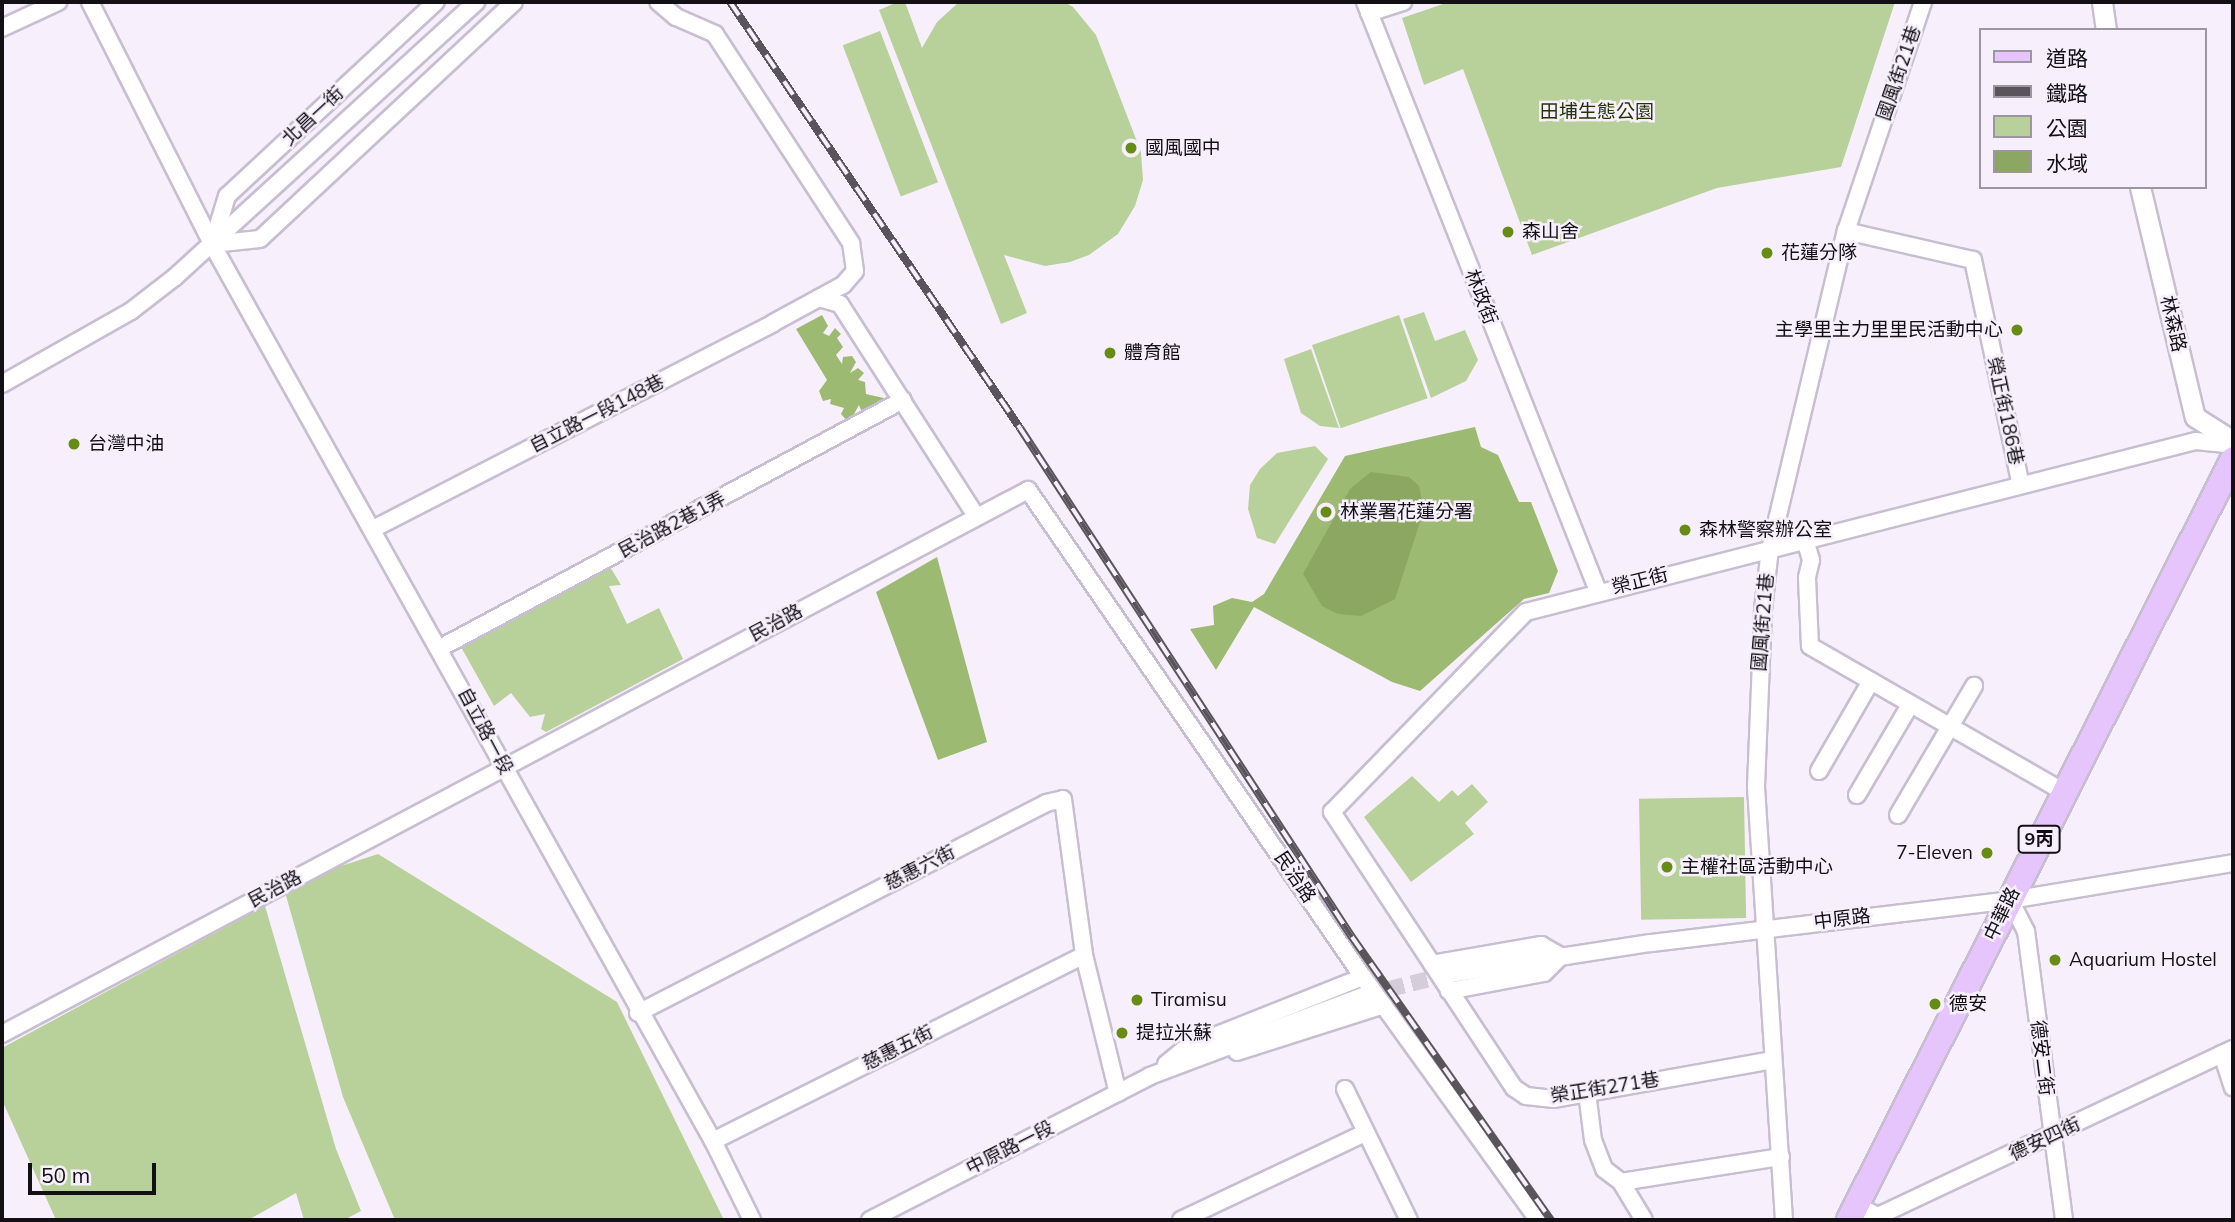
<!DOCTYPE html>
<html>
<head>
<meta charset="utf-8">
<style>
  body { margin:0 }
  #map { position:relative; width:2235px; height:1222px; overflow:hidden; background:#f7f0fc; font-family:Mulish,"Noto Sans TC",sans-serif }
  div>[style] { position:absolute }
  .green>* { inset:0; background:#b8d099; transform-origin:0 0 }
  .forest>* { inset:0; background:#9dba73 }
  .water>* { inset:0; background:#8ba761 }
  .minor-tunnel>* { height:16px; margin-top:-8px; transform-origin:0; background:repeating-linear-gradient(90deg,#d5ced9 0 16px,transparent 0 24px) }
  .roads { filter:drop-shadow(2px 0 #c8bed1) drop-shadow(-2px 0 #c8bed1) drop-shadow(0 2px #c8bed1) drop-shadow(0 -2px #c8bed1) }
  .minor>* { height:16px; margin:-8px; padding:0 8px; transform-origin:8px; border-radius:8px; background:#fff }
  .tertiary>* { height:19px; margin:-9.5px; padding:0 9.5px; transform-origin:9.5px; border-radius:9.5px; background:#fff }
  .primary>* { height:24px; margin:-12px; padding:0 12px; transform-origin:12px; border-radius:12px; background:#e5c5fb }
  .rail>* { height:8px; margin-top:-4px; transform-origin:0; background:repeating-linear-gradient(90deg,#f7f0fc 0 16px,#5a555d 0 32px); box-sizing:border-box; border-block:2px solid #5a555d }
  .dots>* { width:19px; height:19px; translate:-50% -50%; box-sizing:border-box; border:4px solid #f7f0fc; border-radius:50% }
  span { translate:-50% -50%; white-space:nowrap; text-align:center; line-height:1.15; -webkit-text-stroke:5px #f7f0fc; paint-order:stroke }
  .shield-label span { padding:2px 5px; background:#f7f0fc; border:2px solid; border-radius:5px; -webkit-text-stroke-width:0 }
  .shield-label { font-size:18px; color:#120f15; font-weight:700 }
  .street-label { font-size:19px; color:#120f15 }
  .park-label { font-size:19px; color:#223400 }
  .poi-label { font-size:19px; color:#120f15 }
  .left { translate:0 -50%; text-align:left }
  .right { translate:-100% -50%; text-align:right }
  .frame { position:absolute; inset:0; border:4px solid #120f15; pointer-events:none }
  .legend { position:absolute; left:1979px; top:28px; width:228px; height:161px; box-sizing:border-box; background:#f7f0fc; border:2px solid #9b96a0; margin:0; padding:9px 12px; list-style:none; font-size:21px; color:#120f15 }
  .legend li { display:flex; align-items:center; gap:14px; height:35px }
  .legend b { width:35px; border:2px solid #9b96a0 }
  .scale { position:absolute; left:28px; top:1163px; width:128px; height:32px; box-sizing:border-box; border:4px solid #120f15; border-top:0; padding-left:9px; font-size:21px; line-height:24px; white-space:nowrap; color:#120f15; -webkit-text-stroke:5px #f7f0fc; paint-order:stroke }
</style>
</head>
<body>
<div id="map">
  <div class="green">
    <div style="clip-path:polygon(898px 2px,905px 2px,922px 48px,937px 22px,959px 2px,1064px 2px,1073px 7px,1096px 35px,1141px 152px,1143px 180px,1135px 206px,1118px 234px,1089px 255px,1070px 262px,1045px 266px,1004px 255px,1027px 313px,1001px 324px,879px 10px)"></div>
    <div style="clip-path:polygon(1449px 2px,1895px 2px,1841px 167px,1717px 188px,1532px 255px,1463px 69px,1424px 85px,1402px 18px)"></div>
    <div style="left:880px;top:31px;width:162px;height:40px;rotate:69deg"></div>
    <div style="clip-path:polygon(1424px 312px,1435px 341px,1465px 330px,1478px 360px,1466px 381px,1431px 398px,1403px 319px)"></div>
    <div style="left:1399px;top:315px;width:88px;height:92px;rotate:71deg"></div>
    <div style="clip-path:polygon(1311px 349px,1339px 428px,1320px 426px,1301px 413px,1284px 359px)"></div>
    <div style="clip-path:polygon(1315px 446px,1328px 459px,1275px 544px,1257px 538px,1248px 509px,1250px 485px,1260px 469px,1277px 453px)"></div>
    <div style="clip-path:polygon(609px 565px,621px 585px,609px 586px,627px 624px,659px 608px,683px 659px,546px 732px,541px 729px,545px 714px,530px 717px,511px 693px,494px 706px,461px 647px)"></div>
    <div style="clip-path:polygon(1412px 776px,1439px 802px,1452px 790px,1458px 796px,1472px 784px,1488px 802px,1465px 823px,1474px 834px,1411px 882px,1364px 817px)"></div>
    <div style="left:1744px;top:797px;width:121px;height:105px;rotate:89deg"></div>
    <div style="clip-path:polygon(378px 854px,617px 1002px,724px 1220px,395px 1220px,343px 1097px,283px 885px)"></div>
    <div style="clip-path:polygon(265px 906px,336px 1149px,361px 1211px,344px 1220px,304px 1220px,296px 1193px,248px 1220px,56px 1220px,2px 1100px,2px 1048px)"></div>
  </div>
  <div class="forest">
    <div style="clip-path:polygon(822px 315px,828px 326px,823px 333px,829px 336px,835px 328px,841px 334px,837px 338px,843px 347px,836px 355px,842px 364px,843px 357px,852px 356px,856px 362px,850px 373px,858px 368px,864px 373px,858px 380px,865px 382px,866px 394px,888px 399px,864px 418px,859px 405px,849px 423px,841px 414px,844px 408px,830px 404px,831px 399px,823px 401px,819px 391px,827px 380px,796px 329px)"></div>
    <div style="clip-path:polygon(1475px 427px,1481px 447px,1498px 455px,1519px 502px,1531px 502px,1558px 571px,1549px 593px,1524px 599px,1420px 691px,1392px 682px,1254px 607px,1216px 670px,1190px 629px,1214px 625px,1213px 606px,1232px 598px,1252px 602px,1264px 594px,1345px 456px)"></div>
    <div style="clip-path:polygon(937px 557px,987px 742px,938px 760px,876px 592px)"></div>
  </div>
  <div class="water">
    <div style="clip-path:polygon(1371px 472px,1409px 477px,1419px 486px,1424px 510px,1395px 599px,1361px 616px,1338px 614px,1322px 606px,1303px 574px,1350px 489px)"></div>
  </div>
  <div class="minor-tunnel">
    <div style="left:1365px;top:995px;width:88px;rotate:-13.9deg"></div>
  </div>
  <div class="roads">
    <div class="minor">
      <div style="left:90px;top:2px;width:271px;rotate:63.2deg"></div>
      <div style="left:212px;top:244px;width:1027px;rotate:60.82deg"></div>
      <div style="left:713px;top:1141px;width:88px;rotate:63.7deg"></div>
      <div style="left:1365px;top:2px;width:633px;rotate:68.42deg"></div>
      <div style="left:1369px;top:13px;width:36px;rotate:-18deg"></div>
      <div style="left:2px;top:28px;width:62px;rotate:-24.9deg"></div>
      <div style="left:1846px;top:231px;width:130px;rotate:12.9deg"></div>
      <div style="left:1973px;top:260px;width:230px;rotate:78deg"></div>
      <div style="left:213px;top:242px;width:48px;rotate:-73.1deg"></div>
      <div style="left:227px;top:196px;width:285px;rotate:-42.9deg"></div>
      <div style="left:212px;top:244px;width:48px;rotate:-5.9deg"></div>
      <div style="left:260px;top:239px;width:347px;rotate:-43deg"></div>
      <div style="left:819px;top:298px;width:22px;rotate:16deg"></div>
      <div style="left:840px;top:304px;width:252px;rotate:57.3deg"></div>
      <div style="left:2px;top:384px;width:148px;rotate:-29.5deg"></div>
      <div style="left:131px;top:311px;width:56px;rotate:-37.7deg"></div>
      <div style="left:175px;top:277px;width:408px;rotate:-42.4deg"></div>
      <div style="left:373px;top:529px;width:450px;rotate:-27.2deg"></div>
      <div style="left:773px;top:323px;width:80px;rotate:-28.5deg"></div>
      <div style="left:843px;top:285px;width:18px;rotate:-49deg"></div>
      <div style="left:855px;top:271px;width:28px;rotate:-98deg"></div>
      <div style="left:851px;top:243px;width:249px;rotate:-123.1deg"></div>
      <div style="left:715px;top:34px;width:43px;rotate:-156.4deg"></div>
      <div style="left:676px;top:17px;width:23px;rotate:-140deg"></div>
      <div style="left:1805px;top:540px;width:21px;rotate:73deg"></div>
      <div style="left:1811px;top:560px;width:18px;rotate:103deg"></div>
      <div style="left:1807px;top:578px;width:68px;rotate:87.5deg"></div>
      <div style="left:1810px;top:646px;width:291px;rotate:29.9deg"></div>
      <div style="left:440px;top:648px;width:525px;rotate:-28.18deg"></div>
      <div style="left:1819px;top:771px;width:104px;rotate:-60deg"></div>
      <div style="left:1857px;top:795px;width:104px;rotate:-59.5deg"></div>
      <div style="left:1898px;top:815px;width:150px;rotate:-59.5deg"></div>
      <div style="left:2010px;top:900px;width:35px;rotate:63deg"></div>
      <div style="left:2026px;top:931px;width:291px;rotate:82.5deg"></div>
      <div style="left:1432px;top:964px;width:111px;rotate:-9.9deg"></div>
      <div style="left:1541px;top:945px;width:23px;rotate:29deg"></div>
      <div style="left:1561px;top:956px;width:24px;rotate:135deg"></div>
      <div style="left:1544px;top:973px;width:97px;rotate:169.3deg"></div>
      <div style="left:1450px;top:974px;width:203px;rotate:-8.8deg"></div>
      <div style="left:1651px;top:943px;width:362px;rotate:-6.8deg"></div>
      <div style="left:2010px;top:900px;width:226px;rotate:-9.4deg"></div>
      <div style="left:638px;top:1013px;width:459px;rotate:-27.2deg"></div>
      <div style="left:1046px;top:803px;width:17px;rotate:-13deg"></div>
      <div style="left:1063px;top:799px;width:157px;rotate:82.3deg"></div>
      <div style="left:1084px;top:955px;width:142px;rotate:76.2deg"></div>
      <div style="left:2px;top:1034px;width:1161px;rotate:-27.93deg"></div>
      <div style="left:1028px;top:490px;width:591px;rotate:55.48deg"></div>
      <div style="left:1363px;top:977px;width:299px;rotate:54.2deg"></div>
      <div style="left:1237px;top:1052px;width:154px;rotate:-17.7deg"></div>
      <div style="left:2222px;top:1054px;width:35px;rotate:72deg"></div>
      <div style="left:1773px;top:1060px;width:222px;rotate:169.9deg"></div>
      <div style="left:1554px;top:1099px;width:28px;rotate:-174deg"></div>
      <div style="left:1526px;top:1096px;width:14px;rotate:-146deg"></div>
      <div style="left:1514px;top:1088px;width:331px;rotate:-123.4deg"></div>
      <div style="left:1332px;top:812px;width:279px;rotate:-45.9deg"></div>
      <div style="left:1526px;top:612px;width:691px;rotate:-14.32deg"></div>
      <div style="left:2196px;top:441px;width:37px;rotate:6deg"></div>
      <div style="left:1166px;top:1064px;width:27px;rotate:-39deg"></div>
      <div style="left:1187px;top:1047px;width:189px;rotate:-21.7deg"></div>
      <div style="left:1345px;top:1089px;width:146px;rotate:64deg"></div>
      <div style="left:1587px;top:1092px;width:48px;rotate:82.9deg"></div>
      <div style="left:1593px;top:1140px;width:31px;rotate:69deg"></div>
      <div style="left:1604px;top:1169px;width:21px;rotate:37deg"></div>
      <div style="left:1621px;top:1182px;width:44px;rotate:58.8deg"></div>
      <div style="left:713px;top:1141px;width:415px;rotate:-26.6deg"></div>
      <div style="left:1621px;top:1182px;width:162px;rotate:-8.9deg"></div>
      <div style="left:1856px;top:1205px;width:25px;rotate:27deg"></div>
      <div style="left:1878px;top:1216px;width:392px;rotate:-25.2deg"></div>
      <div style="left:870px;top:1220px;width:315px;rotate:-27.2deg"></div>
      <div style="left:1150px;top:1076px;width:230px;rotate:-20.6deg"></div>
      <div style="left:1181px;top:1220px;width:204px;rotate:-25.3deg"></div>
      <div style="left:1784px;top:1220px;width:435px;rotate:-93.7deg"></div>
      <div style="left:1756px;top:786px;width:176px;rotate:-87.7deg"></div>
      <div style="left:1763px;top:610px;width:61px;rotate:-83.5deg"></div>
      <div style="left:1770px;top:549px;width:327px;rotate:-76.6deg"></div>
      <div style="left:1846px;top:231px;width:242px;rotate:-71.4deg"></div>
    </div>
    <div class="tertiary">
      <div style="left:2102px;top:2px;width:28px;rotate:82deg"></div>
      <div style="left:2140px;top:187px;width:236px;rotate:76.6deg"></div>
      <div style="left:2195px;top:417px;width:45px;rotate:32.3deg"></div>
    </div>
    <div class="primary">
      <div style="left:1849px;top:1220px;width:852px;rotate:-63.22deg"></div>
    </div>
  </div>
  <div class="rail">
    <div style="left:730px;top:2px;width:515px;rotate:55.75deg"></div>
    <div style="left:1020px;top:428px;width:608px;rotate:56.89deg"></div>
    <div style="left:1352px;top:937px;width:346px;rotate:54.9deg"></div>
  </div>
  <div class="dots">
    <div style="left:1131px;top:148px;background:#668c15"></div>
    <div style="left:1508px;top:232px;background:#668c15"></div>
    <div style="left:1767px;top:253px;background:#668c15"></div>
    <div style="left:2017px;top:330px;background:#668c15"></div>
    <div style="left:1110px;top:353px;background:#668c15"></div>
    <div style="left:74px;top:444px;background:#668c15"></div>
    <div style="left:1326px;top:512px;background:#668c15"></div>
    <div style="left:1685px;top:530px;background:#668c15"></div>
    <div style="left:1987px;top:853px;background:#668c15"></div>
    <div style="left:1667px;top:867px;background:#668c15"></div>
    <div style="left:2055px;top:960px;background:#668c15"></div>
    <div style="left:1137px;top:1000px;background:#668c15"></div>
    <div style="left:1935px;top:1004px;background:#668c15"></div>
    <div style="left:1122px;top:1033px;background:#668c15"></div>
  </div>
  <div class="shield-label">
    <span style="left:2039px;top:839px">9丙</span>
  </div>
  <div class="street-label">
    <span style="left:1899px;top:73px;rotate:-71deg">國風街21巷</span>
    <span style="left:313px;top:116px;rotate:-43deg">北昌一街</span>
    <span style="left:1481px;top:297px;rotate:69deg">林政街</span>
    <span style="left:2173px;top:324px;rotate:77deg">林森路</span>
    <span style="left:2005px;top:411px;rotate:78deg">榮正街186巷</span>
    <span style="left:597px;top:414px;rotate:-27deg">自立路一段148巷</span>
    <span style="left:672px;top:525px;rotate:-28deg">民治路2巷1弄</span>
    <span style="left:1640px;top:581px;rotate:-14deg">榮正街</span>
    <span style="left:1763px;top:622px;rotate:-85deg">國風街21巷</span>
    <span style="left:776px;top:623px;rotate:-28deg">民治路</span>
    <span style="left:485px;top:731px;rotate:62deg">自立路一段</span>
    <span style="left:920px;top:868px;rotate:-27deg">慈惠六街</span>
    <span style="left:1295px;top:877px;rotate:56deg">民治路</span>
    <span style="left:275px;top:889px;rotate:-28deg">民治路</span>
    <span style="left:2002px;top:914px;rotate:-64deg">中華路</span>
    <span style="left:1842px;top:919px;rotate:-7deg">中原路</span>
    <span style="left:898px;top:1048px;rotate:-27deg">慈惠五街</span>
    <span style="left:2042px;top:1058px;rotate:83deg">德安二街</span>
    <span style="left:1605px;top:1088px;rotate:-9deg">榮正街271巷</span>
    <span style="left:2045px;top:1139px;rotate:-25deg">德安四街</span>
    <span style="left:1010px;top:1148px;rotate:-27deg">中原路一段</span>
  </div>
  <div class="park-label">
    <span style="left:1597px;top:112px">田埔生態公園</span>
  </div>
  <div class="poi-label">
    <span class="left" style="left:1145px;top:148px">國風國中</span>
    <span class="left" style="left:1522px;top:232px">森山舍</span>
    <span class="left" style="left:1781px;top:253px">花蓮分隊</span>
    <span class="right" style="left:2003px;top:330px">主學里主力里里民活動中心</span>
    <span class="left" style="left:1124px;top:353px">體育館</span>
    <span class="left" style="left:88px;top:444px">台灣中油</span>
    <span class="left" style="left:1340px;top:512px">林業署花蓮分署</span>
    <span class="left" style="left:1699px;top:530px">森林警察辦公室</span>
    <span class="right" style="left:1973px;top:853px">7-Eleven</span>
    <span class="left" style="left:1681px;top:867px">主權社區活動中心</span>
    <span class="left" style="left:2069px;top:960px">Aquarium Hostel</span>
    <span class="left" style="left:1151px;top:1000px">Tiramisu</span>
    <span class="left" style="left:1949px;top:1004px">德安</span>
    <span class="left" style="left:1136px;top:1033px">提拉米蘇</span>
  </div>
  <div class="frame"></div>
  <ul class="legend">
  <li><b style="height:9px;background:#e5c5fb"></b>道路</li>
  <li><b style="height:9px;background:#5a555d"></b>鐵路</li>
  <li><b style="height:19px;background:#b8d099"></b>公園</li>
  <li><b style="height:19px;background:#8ba761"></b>水域</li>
  </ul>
  <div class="scale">50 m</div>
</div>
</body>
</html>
